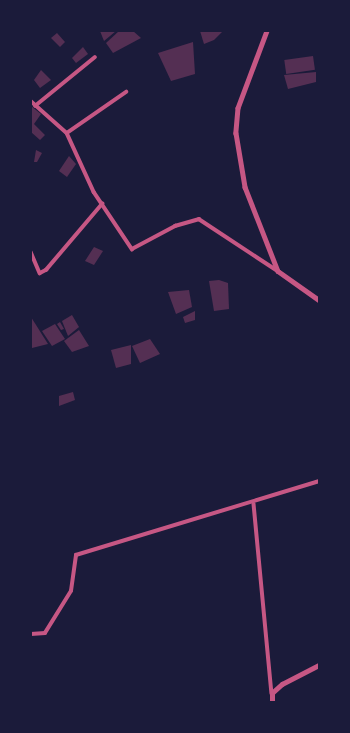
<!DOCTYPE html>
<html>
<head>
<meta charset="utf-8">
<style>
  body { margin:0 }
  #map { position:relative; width:350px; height:733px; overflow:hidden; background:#1b1b3a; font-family:"Roboto Condensed",sans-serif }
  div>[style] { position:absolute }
  .building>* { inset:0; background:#542f53; transform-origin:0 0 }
  .minor>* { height:3.5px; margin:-1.75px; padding:0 1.75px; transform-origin:1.75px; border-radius:1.75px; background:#c65784 }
  .tertiary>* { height:4.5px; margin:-2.25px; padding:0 2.25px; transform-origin:2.25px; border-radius:2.25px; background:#c65784 }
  span { translate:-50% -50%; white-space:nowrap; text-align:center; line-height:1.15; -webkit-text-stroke:3px #1b1b3a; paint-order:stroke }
  .frame { position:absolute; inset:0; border:32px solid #1b1b3a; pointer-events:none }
</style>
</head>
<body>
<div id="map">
  <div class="building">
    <div style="clip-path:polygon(100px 31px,116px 31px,104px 41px)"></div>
    <div style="clip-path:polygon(119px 31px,133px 31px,141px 38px,113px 53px,106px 43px)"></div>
    <div style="clip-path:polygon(200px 31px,223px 31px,214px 40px,204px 44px)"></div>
    <div style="clip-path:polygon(57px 33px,65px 42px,60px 47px,51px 38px)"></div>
    <div style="clip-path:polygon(193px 42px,195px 74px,171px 81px,158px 53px)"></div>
    <div style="clip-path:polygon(83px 47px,88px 54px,76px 63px,72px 58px)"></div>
    <div style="left:313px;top:56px;width:14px;height:29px;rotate:82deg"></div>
    <div style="clip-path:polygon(41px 70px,51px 80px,40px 88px,34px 80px)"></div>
    <div style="clip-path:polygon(316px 72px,316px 82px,288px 89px,284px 75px)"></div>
    <div style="clip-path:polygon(31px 106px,41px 114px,34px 124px,45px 135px,40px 140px,31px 132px)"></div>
    <div style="clip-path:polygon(36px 150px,42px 153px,37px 162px,34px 162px)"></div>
    <div style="clip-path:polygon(69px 156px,76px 164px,67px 177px,59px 171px)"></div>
    <div style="clip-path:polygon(94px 247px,103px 251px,94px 265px,85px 261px)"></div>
    <div style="clip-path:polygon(219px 280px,228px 283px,229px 309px,214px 311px,209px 281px)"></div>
    <div style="clip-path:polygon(189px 290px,192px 307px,176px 314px,168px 292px)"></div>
    <div style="clip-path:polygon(195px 311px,195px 320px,185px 323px,183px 317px)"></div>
    <div style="clip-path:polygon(72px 315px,79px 327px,68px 336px,62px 321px)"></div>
    <div style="clip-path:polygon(31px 317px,48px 344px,32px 348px)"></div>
    <div style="clip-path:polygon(60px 322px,64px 329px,61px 330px,57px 324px)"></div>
    <div style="clip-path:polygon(55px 324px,65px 339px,52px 346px,42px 331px)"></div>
    <div style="clip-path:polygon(79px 330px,89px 346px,72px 352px,64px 341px)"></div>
    <div style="clip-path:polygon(150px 339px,160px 354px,140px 363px,132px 346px)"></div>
    <div style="clip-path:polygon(131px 345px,131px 364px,116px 368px,111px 350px)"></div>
    <div style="clip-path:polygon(73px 392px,75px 400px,59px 406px,59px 396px)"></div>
  </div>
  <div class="minor">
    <div style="left:31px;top:101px;width:48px;rotate:41.6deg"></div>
    <div style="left:67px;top:133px;width:65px;rotate:65.4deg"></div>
    <div style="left:94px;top:192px;width:69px;rotate:56.3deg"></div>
    <div style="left:132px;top:249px;width:49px;rotate:-28.1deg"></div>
    <div style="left:175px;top:226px;width:25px;rotate:-16deg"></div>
    <div style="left:199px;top:219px;width:95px;rotate:33.4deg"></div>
    <div style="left:35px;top:106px;width:77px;rotate:-39.2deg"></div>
    <div style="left:67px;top:133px;width:72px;rotate:-34.8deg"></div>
    <div style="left:31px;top:252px;width:23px;rotate:67deg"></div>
    <div style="left:40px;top:273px;width:7px;rotate:-27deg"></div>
    <div style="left:46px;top:270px;width:87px;rotate:-49.7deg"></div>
    <div style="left:254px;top:504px;width:190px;rotate:84.6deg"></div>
    <div style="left:31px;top:634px;width:14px;rotate:-4deg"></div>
    <div style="left:45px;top:633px;width:49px;rotate:-58.2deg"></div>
    <div style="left:71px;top:591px;width:36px;rotate:-82deg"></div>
    <div style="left:76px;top:555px;width:254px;rotate:-16.9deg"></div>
  </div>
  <div class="tertiary">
    <div style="left:267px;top:31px;width:82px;rotate:110.6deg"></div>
    <div style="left:238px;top:108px;width:25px;rotate:95deg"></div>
    <div style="left:236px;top:133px;width:55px;rotate:80.5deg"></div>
    <div style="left:245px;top:187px;width:90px;rotate:68.6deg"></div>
    <div style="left:278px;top:271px;width:50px;rotate:35.3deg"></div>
    <div style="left:272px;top:702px;width:9px;rotate:-90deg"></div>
    <div style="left:272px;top:693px;width:13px;rotate:-42deg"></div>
    <div style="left:282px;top:684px;width:42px;rotate:-27.2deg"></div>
  </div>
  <div class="frame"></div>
</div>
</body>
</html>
